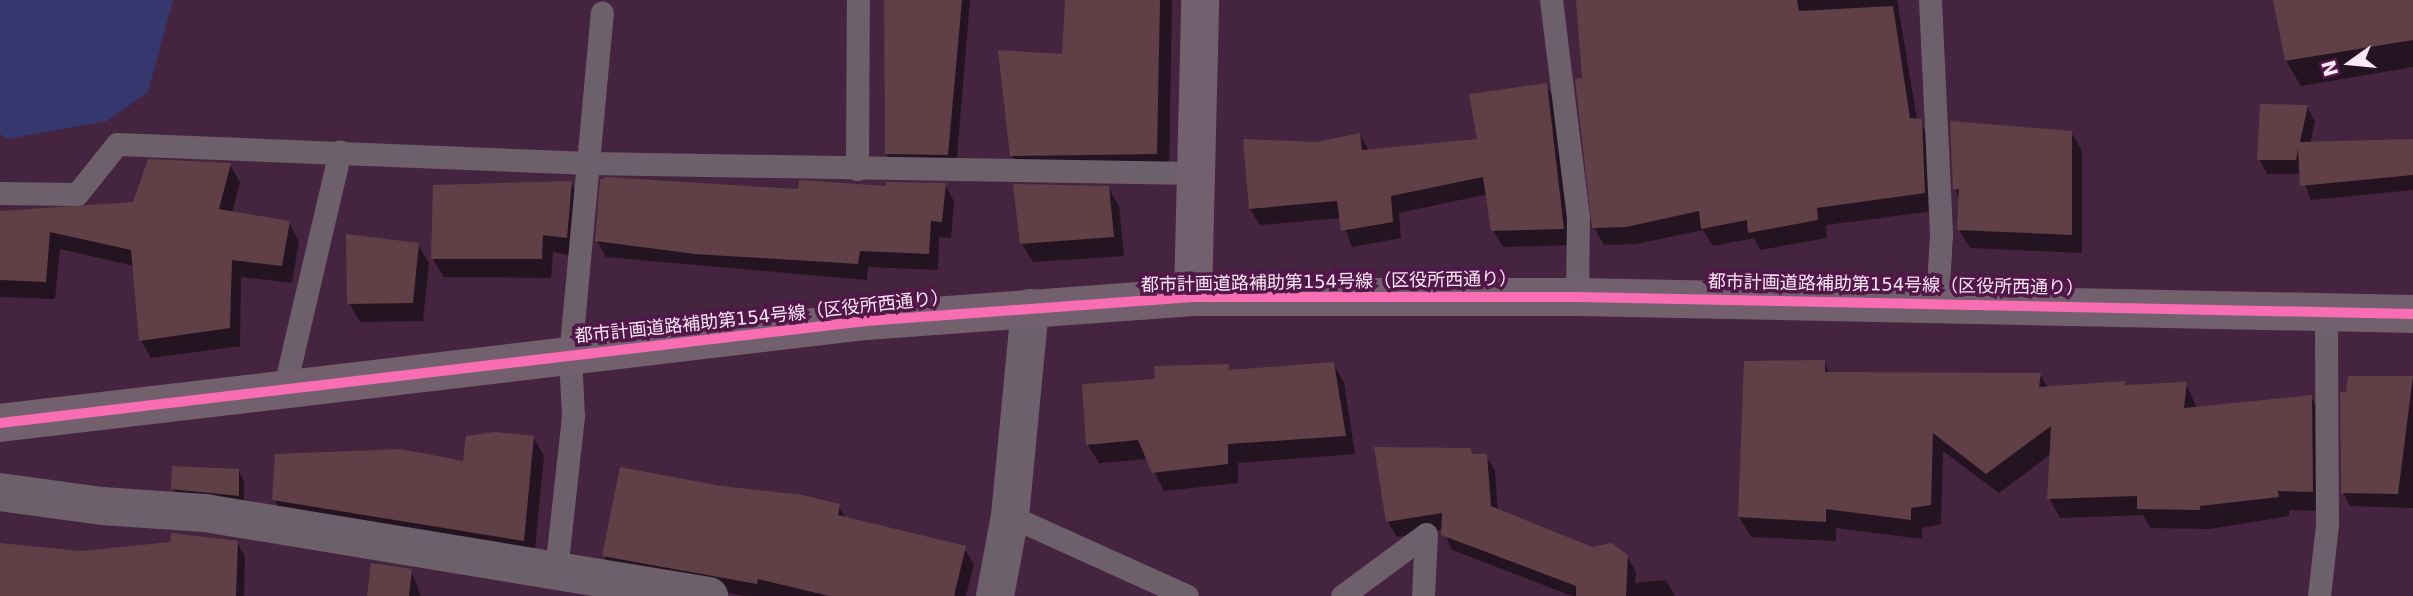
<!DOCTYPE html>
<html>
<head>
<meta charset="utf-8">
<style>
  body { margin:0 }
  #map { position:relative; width:2413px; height:596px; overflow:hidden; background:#44243f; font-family:"DejaVu Sans","Noto Sans JP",sans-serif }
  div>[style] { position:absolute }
  .green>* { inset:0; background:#35386f }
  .shadow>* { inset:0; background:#0007 }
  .building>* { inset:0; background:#603f47 }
  .lane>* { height:23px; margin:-11.5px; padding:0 11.5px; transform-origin:11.5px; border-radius:11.5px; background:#6e606a }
  .street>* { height:38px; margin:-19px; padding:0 19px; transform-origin:19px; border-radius:19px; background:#6e606a }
  .secondary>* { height:38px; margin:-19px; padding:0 19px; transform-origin:19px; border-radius:19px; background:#72606e }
  .cycleway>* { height:10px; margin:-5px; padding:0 5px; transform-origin:5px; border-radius:5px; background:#f96db3 }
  span { translate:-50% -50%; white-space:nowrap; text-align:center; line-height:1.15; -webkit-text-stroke:7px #511748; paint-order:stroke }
  .street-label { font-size:18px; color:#fee8f8 }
  .north { position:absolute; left:2315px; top:28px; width:70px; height:70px; -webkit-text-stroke:5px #511748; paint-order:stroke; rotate:255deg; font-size:19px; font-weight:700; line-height:28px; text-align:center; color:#fee8f8 }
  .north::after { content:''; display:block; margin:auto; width:24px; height:32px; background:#fee8f8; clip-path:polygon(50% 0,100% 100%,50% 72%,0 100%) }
</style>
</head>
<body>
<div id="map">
  <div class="green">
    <div style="clip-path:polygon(0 0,173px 0,148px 92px,107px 121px,7px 139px,0 134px)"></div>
  </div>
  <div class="shadow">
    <div style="clip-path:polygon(886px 0,970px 0,956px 168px,894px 167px,886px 153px)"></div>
    <div style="clip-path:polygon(1067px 0,1172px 0,1169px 176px,1025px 178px,1012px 155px,1064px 56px)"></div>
    <div style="clip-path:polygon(1578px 0,1897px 0,1917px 120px,1931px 138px,1934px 211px,1826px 225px,1827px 238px,1760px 250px,1754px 238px,1713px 246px,1703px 230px,1636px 244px,1604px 245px,1594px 227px)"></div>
    <div style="clip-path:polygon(2275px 0,2413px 0,2413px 67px,2301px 86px,2286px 61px)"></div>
    <div style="clip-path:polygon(1546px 85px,1556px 102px,1572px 245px,1503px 247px,1493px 230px,1488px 194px,1399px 213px,1401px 238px,1352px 247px,1341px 218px,1260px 225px,1250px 209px,1316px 144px,1360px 135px,1369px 151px,1479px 141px)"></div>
    <div style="clip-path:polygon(2307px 107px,2315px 121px,2310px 144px,2413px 141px,2413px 190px,2311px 200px,2301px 174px,2267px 174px,2259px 159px)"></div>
    <div style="clip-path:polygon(2071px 132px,2082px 151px,2082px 253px,1970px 248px,1959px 230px,1960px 199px,1955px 189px)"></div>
    <div style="clip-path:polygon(229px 164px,240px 182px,232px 213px,289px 223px,299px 241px,292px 283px,241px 277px,240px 346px,151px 358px,141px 340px,134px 266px,60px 249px,55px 299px,0 297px,0 212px,134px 203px)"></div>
    <div style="clip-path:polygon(571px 183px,582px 201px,577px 256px,553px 252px,551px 278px,444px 277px,433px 259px)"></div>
    <div style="clip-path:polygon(945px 185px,954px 201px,951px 238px,939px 237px,938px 270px,868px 267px,867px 280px,606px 257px,597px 241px,800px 191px)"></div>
    <div style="clip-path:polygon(1108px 187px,1119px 206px,1124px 256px,1033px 262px,1022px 244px)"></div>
    <div style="clip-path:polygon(418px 244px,429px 263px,423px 321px,360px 322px,349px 303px)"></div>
    <div style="clip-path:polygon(1824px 362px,1830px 374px,2040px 374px,2048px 388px,2186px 384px,2197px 408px,2311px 397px,2323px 417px,2323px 511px,2289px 510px,2289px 516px,2210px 529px,2150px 528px,2143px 515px,2060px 518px,2049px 498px,2051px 454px,1999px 493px,1943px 451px,1941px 524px,1922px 528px,1922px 539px,1836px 528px,1836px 541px,1751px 537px,1739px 517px)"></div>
    <div style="clip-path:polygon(1333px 364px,1344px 382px,1355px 454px,1238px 463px,1238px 483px,1164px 491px,1148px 459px,1099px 463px,1088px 445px,1157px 381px,1228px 366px,1231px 372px)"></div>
    <div style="clip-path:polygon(2413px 377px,2413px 508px,2350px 506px,2343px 492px,2350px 378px)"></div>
    <div style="clip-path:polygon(533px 437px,544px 456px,534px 559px,284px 518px,274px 499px,464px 463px)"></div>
    <div style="clip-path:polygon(1470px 450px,1473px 456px,1486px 456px,1495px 471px,1498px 511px,1592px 549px,1627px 556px,1636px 572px,1635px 583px,1666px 580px,1675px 596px,1572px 596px,1452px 550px,1443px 529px,1397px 537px,1388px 522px)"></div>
    <div style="clip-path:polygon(238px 470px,244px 481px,244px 506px,179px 499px,173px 488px)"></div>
    <div style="clip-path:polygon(721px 488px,839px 506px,846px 519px,964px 548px,974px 564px,966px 596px,745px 596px,613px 572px,604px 556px)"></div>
    <div style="clip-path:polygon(237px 542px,245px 557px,244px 596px,0 596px,0 544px,81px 553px)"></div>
    <div style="clip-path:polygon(411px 571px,421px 596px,368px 596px)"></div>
  </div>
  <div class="building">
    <div style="clip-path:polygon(884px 0,962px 0,948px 155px,885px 154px)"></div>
    <div style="clip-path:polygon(1065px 0,1160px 0,1157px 154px,1010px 156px,998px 50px,1062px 54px)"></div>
    <div style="clip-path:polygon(1576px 0,1797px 0,1799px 11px,1893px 6px,1910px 118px,1922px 119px,1925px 193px,1817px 208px,1818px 220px,1748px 233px,1747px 220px,1701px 229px,1699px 211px,1626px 227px,1592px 228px,1575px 79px,1582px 78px)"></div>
    <div style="clip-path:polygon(2273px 0,2413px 0,2413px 40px,2285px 61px)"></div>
    <div style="clip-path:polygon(1547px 83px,1564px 229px,1491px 231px,1483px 177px,1391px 196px,1393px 222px,1341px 231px,1337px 201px,1249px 209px,1243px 139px,1316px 142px,1360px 133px,1362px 150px,1477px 139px,1469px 94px)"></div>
    <div style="clip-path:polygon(2260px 104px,2308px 105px,2300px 142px,2413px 139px,2413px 175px,2300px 186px,2298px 149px,2296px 160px,2257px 160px)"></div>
    <div style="clip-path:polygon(1950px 121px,2072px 131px,2072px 235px,1957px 230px,1959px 189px,1953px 190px)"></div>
    <div style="clip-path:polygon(148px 159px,231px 163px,219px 209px,290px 221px,282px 266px,232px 260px,230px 328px,139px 341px,131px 250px,50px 232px,46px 282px,0 280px,0 211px,133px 202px)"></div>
    <div style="clip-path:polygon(606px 177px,798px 189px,799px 180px,886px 186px,886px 182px,946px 183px,942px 222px,931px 221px,929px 254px,860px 251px,858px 264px,695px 254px,595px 241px,600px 180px)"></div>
    <div style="clip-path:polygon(572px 181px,567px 238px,543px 235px,542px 259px,431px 259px,433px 185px)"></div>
    <div style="clip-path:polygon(1013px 184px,1109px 186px,1114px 237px,1020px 244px)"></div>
    <div style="clip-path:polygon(346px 234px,419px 243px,413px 303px,347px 304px)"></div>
    <div style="clip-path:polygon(1825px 360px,1825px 372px,2041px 373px,2039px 387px,2125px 381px,2125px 385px,2187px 382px,2184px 408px,2312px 395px,2313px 492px,2278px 491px,2279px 497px,2200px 506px,2200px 510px,2137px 509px,2137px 496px,2047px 499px,2051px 426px,1986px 474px,1933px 433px,1931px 505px,1911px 508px,1911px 520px,1826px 509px,1826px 522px,1738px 517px,1744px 361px)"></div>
    <div style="clip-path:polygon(1334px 362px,1346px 436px,1228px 444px,1228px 464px,1152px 473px,1138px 440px,1086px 445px,1082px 384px,1155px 379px,1154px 366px,1229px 364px,1229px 370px)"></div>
    <div style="clip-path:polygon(2348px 376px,2413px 376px,2398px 494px,2341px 493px,2340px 392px,2346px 392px)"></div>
    <div style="clip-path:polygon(495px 432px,534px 436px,524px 541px,272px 500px,275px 454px,401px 449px,463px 461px,466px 436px)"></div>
    <div style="clip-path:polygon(1374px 447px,1471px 448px,1472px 454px,1487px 454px,1491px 506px,1592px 547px,1611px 543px,1628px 555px,1626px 596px,1576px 596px,1576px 586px,1441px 535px,1442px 513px,1386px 522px)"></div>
    <div style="clip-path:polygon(172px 466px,239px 469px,239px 496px,171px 489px)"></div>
    <div style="clip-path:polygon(620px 467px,721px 486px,803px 495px,840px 504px,838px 515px,966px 546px,954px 596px,829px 596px,758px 579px,757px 584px,602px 556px)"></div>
    <div style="clip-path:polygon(171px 533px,238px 541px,236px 596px,0 596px,0 543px,81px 551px,170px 542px)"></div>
    <div style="clip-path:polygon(371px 563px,412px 569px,409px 596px,367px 596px)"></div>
  </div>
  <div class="lane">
    <div style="left:1551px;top:0;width:218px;rotate:82.9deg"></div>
    <div style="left:1578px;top:216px;width:81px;rotate:90.7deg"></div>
    <div style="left:1930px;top:0;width:234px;rotate:87.3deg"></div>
    <div style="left:1941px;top:234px;width:69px;rotate:93.3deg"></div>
    <div style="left:857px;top:169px;width:169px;rotate:-89.7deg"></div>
    <div style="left:0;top:193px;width:77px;rotate:0.7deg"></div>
    <div style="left:77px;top:194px;width:64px;rotate:-51.3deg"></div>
    <div style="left:117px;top:144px;width:473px;rotate:2.3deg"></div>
    <div style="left:590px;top:163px;width:606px;rotate:0.95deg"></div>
    <div style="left:284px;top:390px;width:245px;rotate:-76.8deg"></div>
    <div style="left:1010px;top:516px;width:194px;rotate:24.3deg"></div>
    <div style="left:556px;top:570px;width:155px;rotate:-83.7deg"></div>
    <div style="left:573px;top:416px;width:60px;rotate:-92.9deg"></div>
    <div style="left:570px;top:356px;width:345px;rotate:-84.7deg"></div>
    <div style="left:1342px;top:596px;width:104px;rotate:-36.4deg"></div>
    <div style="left:1426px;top:534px;width:62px;rotate:92.8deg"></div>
    <div style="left:2319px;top:596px;width:71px;rotate:-83.6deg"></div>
    <div style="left:2327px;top:525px;width:214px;rotate:-90.3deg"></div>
  </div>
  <div class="street">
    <div style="left:0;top:492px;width:103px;rotate:7.8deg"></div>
    <div style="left:102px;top:506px;width:103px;rotate:3.9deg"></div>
    <div style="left:205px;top:513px;width:511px;rotate:9.35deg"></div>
    <div style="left:995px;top:596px;width:81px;rotate:-79.4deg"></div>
    <div style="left:1010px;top:516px;width:209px;rotate:-84.5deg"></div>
  </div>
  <div class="secondary">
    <div style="left:1193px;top:297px;width:297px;rotate:-88.6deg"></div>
    <div style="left:0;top:423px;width:872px;rotate:-6.72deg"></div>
    <div style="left:866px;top:321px;width:328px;rotate:-4.2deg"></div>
    <div style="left:1193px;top:297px;width:384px"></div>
    <div style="left:1577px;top:297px;width:836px;rotate:1.16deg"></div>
  </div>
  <div class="cycleway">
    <div style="left:0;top:423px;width:872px;rotate:-6.72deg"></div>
    <div style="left:866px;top:321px;width:328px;rotate:-4.2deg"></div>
    <div style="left:1193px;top:297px;width:384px"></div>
    <div style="left:1577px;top:297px;width:836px;rotate:1.16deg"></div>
  </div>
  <div class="street-label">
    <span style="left:1329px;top:282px;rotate:-1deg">都市計画道路補助第154号線（区役所西通り）</span>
    <span style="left:1896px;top:285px;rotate:1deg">都市計画道路補助第154号線（区役所西通り）</span>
    <span style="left:762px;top:317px;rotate:-6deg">都市計画道路補助第154号線（区役所西通り）</span>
  </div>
  <div class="north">N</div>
</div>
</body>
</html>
